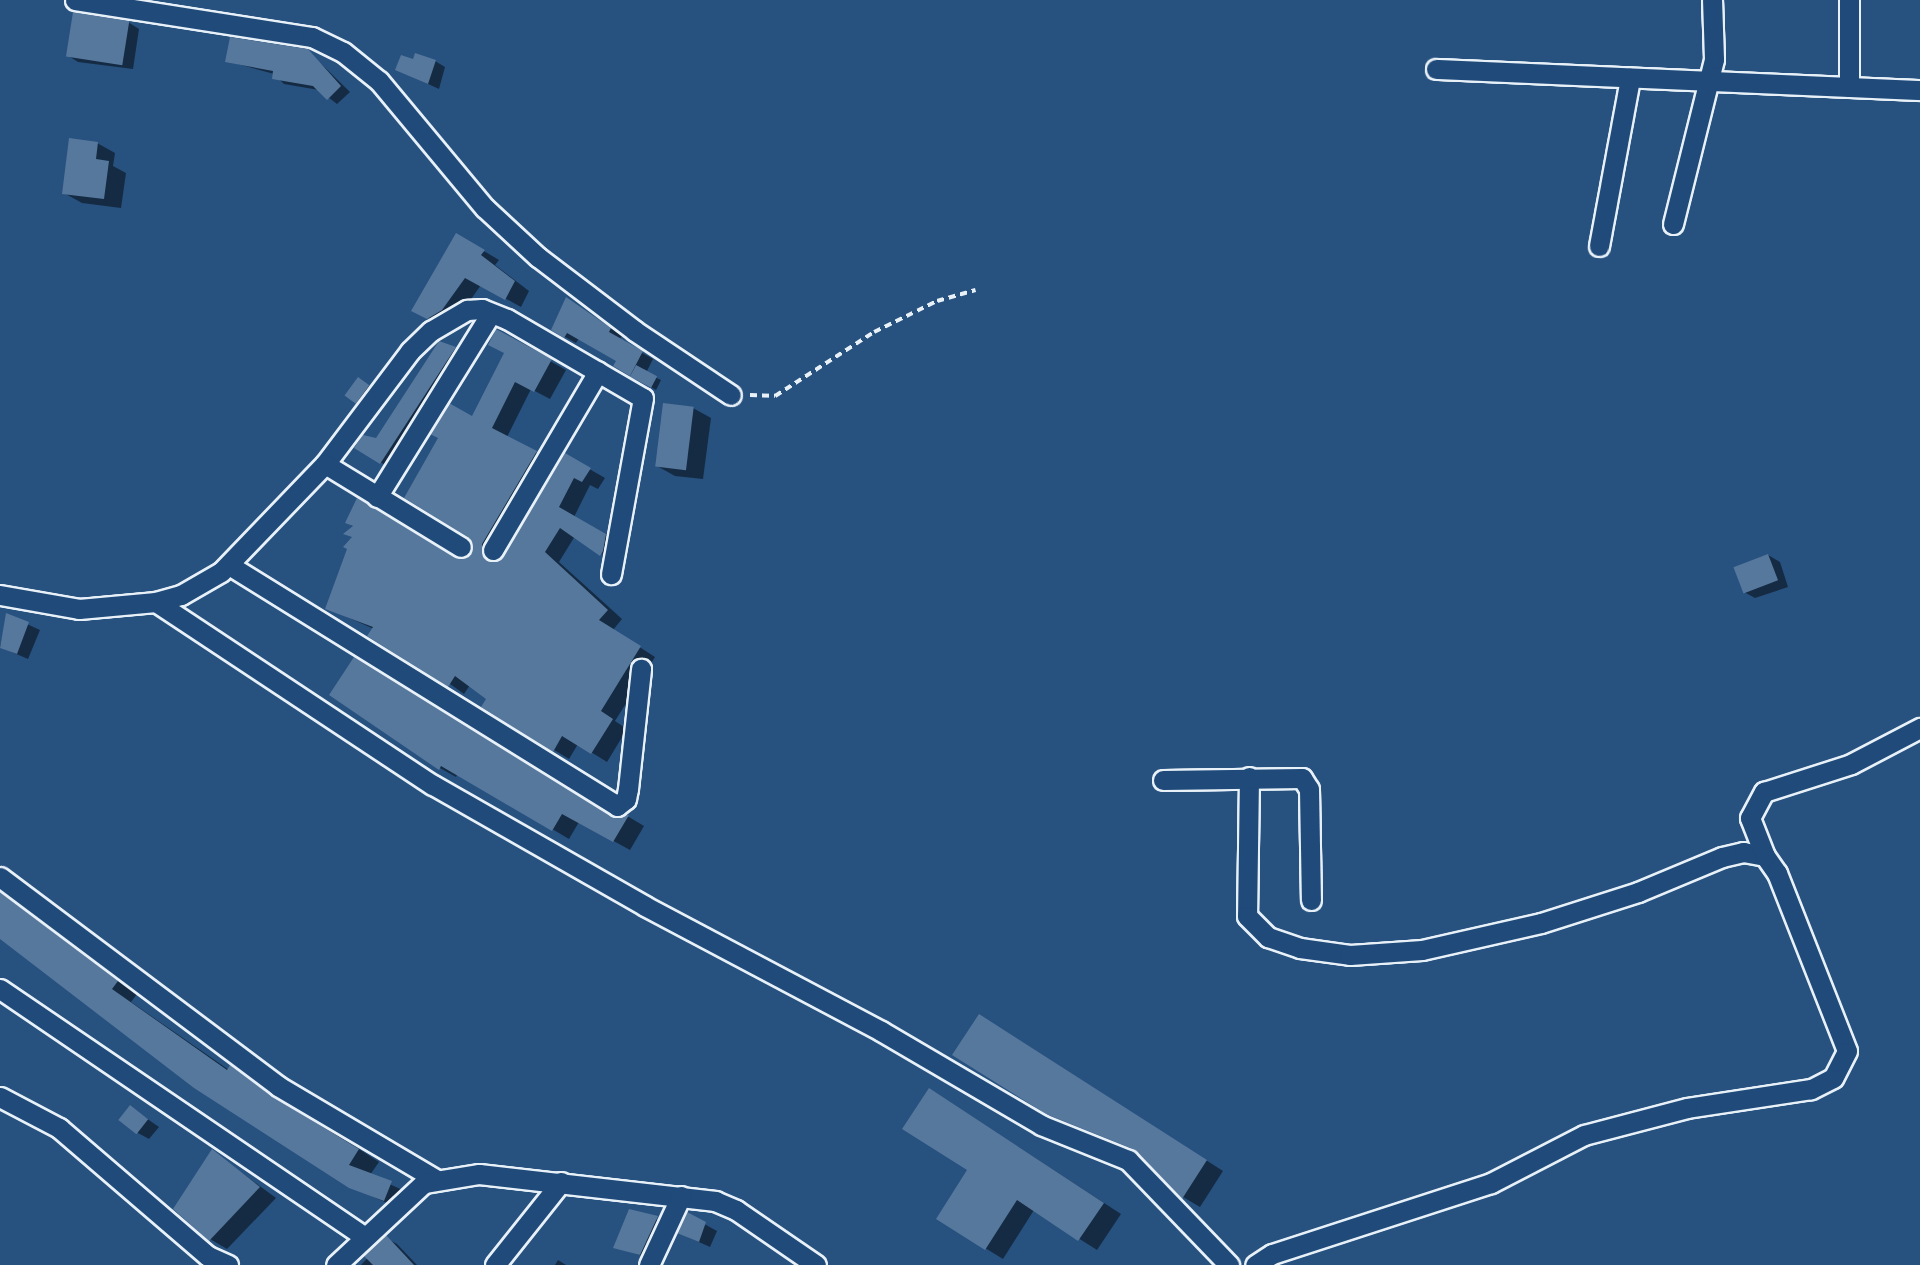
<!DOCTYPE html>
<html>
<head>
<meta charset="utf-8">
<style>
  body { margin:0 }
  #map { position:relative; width:1920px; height:1265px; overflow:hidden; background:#27517f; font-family:Dekko,sans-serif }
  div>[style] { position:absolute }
  .shadow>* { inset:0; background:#0007; transform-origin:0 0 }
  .building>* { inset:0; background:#57789d; transform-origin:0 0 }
  .path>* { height:3.5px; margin-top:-1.75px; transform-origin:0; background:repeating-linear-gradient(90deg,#e8f1f8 0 7px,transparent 0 12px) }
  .roads { filter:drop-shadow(2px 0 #e8f1f8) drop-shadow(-2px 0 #e8f1f8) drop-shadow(0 2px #e8f1f8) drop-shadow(0 -2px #e8f1f8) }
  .minor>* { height:19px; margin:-9.5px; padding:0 9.5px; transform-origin:9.5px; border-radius:9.5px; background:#1f4a7a }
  span { translate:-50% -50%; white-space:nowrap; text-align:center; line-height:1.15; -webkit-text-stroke:7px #1f4a7a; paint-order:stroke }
</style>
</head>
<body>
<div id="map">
  <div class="shadow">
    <div style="clip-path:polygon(128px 22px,139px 29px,133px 69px,78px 62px,67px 55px)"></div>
    <div style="clip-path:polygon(308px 51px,350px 92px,337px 104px,319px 90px,284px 84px,274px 74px,227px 61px)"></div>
    <div style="clip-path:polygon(435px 61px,445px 67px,439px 89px,398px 70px,414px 62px)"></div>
    <div style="clip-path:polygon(97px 143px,115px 153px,113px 166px,126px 173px,121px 208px,82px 203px,64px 193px)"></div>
    <div style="clip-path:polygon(457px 235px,499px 260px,495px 265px,529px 291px,521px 307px,481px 285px,457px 319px,444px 327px,427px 317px)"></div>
    <div style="clip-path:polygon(578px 306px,622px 336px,619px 340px,653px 359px,646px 373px,661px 380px,656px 390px,615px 366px,618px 360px,579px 338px,576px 343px,553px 330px)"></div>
    <div style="clip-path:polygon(497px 331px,566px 370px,550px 399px,531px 389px,507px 437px,551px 461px,497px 553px,497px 562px,504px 558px,565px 455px,605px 478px,598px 489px,590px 485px,574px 517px,621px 544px,616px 563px,575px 536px,559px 562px,622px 619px,613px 630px,655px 657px,615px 721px,627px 729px,607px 762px,578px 744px,569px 759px,483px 707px,488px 699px,470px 685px,464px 694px,374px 629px,327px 608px,353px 538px,354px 527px,347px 523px,455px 559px,473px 555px,473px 419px,506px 353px)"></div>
    <div style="clip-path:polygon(455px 349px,472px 358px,398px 472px,380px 462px,377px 440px)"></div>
    <div style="left:358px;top:379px;width:18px;height:20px;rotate:34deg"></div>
    <div style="clip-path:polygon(693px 408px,711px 418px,703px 479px,675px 476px,657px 466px)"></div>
    <div style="clip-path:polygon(1768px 555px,1780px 562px,1788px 587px,1755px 598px,1744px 592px)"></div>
    <div style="clip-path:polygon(7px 615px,40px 630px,28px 659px,0 647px)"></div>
    <div style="clip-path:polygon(332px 695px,611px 818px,629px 817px,644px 826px,630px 850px,579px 822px,569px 839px,458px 773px,456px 777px,440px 768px)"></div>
    <div style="clip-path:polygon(0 885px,13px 901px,137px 994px,131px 1002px,229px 1070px,251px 1079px,379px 1162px,370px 1175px,411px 1194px,405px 1211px,349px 1186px,0 938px)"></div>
    <div style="clip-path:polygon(997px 1026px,1223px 1171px,1200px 1207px,1183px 1197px,1142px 1151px)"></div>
    <div style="clip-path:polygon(946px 1100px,1121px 1214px,1097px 1250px,1034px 1210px,1003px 1259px,938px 1219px,970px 1170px)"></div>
    <div style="clip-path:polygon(130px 1107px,159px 1127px,149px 1139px,138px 1133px)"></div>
    <div style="clip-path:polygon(212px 1151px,276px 1198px,227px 1249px,210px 1239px)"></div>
    <div style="left:630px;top:1211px;width:41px;height:39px;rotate:18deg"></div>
    <div style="clip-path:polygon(688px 1215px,717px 1231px,710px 1247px,679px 1233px)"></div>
    <div style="clip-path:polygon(386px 1238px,397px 1244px,417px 1265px,361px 1265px)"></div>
    <div style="clip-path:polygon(558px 1260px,566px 1265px,555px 1265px)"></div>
  </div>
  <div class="building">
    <div style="left:73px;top:12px;width:57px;height:45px;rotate:9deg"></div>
    <div style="clip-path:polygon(230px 37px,308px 49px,341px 86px,327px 100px,313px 86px,272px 79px,273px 71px,225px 62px)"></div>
    <div style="clip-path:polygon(415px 53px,436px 60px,428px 84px,395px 70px,401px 55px,413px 59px)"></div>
    <div style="clip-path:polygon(69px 138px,98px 142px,96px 159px,109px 161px,104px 199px,62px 194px)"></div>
    <div style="clip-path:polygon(456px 233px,485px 250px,481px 255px,515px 281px,505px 300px,465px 278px,442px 310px,427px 319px,411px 311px)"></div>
    <div style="clip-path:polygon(566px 297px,611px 328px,609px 332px,643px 351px,630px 376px,613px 366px,616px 361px,567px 333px,564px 338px,551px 330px)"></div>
    <div style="clip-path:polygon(496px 329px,552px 359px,534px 392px,515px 382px,492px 428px,537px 451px,482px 544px,482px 555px,492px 562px,503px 557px,565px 453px,591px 468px,582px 482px,574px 478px,559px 507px,606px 534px,603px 551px,600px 556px,560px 528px,545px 552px,608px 610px,599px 620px,641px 646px,601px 711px,613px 719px,591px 754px,562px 736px,553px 752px,481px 707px,486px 699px,455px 676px,448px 687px,367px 636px,373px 627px,325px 609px,347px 549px,343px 547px,352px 537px,343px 534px,353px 526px,345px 523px,357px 498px,455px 557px,471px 554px,468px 537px,404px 498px,438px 438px,430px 434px,449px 403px,472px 416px,504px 353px,488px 345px)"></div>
    <div style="clip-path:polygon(439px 341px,456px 347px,380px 464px,354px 448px,363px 435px,376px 438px)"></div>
    <div style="left:636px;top:365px;width:24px;height:13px;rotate:28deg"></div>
    <div style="left:358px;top:377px;width:14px;height:23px;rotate:36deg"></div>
    <div style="left:663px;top:403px;width:31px;height:64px;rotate:7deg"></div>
    <div style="left:1768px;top:554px;width:28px;height:37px;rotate:69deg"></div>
    <div style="clip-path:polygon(6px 613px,29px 622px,17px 654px,0 648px)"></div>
    <div style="clip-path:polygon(354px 657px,611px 816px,629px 815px,613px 842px,562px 814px,552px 831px,441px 766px,439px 770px,329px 695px)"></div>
    <div style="clip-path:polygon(0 892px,118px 981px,112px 989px,227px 1070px,230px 1065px,272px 1096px,359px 1149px,349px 1165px,392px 1181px,384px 1201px,349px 1188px,194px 1088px,0 939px)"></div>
    <div style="clip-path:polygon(979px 1014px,1207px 1160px,1182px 1199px,1133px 1149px,1046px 1114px,952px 1055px)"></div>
    <div style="clip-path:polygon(929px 1088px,1104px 1203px,1078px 1241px,1017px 1200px,985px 1250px,936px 1219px,967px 1170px,902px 1129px)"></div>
    <div style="left:130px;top:1105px;width:23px;height:19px;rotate:38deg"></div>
    <div style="clip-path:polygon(212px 1149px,260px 1187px,209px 1241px,173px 1209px)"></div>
    <div style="clip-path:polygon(629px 1209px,658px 1216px,640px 1255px,613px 1248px)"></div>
    <div style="clip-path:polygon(687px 1212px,706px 1222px,699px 1242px,677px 1233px)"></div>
    <div style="clip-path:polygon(386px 1235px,414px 1265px,373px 1265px,364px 1256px)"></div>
  </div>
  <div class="path">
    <div style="left:750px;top:395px;width:25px;rotate:2deg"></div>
    <div style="left:775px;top:396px;width:118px;rotate:-32.9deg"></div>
    <div style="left:874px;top:332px;width:70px;rotate:-26.2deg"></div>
    <div style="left:937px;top:301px;width:40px;rotate:-16deg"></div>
  </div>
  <div class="roads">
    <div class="minor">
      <div style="left:75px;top:0;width:240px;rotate:8.9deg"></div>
      <div style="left:312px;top:37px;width:34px;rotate:26deg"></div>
      <div style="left:343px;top:52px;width:46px;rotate:38.9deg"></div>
      <div style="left:379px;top:81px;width:165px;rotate:50.2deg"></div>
      <div style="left:485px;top:208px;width:72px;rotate:42.8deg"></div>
      <div style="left:538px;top:257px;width:122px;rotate:37.3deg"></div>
      <div style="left:635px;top:331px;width:115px;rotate:33.7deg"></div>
      <div style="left:1849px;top:0;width:87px;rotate:90deg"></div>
      <div style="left:1436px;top:69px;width:484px;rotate:2.5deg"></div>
      <div style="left:1673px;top:224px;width:170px;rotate:-76deg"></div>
      <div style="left:1714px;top:59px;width:59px;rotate:-91.9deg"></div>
      <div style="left:1599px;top:246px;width:171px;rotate:-79.5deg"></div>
      <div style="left:325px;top:464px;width:141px;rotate:-53deg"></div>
      <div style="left:410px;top:351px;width:29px;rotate:-44deg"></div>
      <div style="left:431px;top:331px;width:42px;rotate:-30.3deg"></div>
      <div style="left:467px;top:310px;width:15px;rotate:-4deg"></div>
      <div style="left:482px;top:309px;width:27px;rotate:22deg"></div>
      <div style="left:507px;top:319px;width:157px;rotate:30.2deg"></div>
      <div style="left:643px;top:398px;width:179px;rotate:100.3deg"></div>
      <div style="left:377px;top:497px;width:216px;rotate:-58.2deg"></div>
      <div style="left:493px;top:550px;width:207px;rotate:-59.5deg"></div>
      <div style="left:229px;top:565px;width:457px;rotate:31.8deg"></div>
      <div style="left:617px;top:806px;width:11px;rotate:-38deg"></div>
      <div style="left:626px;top:799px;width:10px;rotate:-79deg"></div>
      <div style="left:628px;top:789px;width:121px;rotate:-83.8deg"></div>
      <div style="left:0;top:595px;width:80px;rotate:10deg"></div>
      <div style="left:79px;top:609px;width:77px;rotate:-5.2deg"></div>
      <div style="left:156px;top:602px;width:26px;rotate:-16deg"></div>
      <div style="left:181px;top:595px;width:46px;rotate:-29.9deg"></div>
      <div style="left:221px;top:572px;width:150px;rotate:-46.1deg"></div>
      <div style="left:325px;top:464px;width:159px;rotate:31.4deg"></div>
      <div style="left:156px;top:602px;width:332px;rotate:33.5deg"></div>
      <div style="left:433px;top:785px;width:244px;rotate:29.7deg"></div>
      <div style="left:645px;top:906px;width:267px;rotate:27.9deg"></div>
      <div style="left:881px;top:1031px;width:186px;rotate:30.4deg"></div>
      <div style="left:1041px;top:1125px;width:94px;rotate:21.9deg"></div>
      <div style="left:1128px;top:1160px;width:146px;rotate:46.1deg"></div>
      <div style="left:1249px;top:777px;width:139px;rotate:90.8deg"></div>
      <div style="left:1247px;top:916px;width:30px;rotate:45deg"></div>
      <div style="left:1268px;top:937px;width:34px;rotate:19deg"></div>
      <div style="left:1300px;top:948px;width:50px;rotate:8deg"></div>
      <div style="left:1350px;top:955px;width:72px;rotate:-4deg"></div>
      <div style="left:1422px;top:950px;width:122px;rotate:-12.8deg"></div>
      <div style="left:1541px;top:923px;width:102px;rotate:-17.7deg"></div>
      <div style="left:1638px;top:892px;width:91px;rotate:-22.6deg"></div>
      <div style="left:1722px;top:857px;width:22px;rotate:-13deg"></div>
      <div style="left:1743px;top:852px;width:22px;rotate:10deg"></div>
      <div style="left:1765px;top:856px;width:21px;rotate:55deg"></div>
      <div style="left:1777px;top:873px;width:191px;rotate:68.5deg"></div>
      <div style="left:1847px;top:1051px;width:30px;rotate:117deg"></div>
      <div style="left:1833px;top:1078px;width:25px;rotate:153deg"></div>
      <div style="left:1811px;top:1089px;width:125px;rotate:171.3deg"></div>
      <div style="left:1687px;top:1108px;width:106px;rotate:165.3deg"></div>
      <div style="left:1584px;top:1135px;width:105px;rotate:152.7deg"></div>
      <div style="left:1491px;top:1183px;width:230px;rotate:162deg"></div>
      <div style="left:1272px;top:1254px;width:20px;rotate:147deg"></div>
      <div style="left:1163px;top:780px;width:139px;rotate:-0.8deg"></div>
      <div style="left:1302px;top:778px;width:13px;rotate:58deg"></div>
      <div style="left:1309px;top:789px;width:111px;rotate:89deg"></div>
      <div style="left:1765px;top:856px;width:41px;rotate:-111.5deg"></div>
      <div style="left:1750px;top:818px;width:30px;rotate:-62deg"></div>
      <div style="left:1764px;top:792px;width:91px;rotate:-17.8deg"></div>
      <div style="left:1851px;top:764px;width:78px;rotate:-27.6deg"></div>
      <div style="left:0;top:877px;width:348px;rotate:36.9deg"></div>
      <div style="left:278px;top:1086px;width:182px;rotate:30.6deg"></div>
      <div style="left:0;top:989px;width:441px;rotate:34.2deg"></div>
      <div style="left:0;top:1097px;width:67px;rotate:27.7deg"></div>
      <div style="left:59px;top:1128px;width:196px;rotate:40.7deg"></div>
      <div style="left:208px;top:1256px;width:22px;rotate:24deg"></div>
      <div style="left:336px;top:1265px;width:120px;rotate:-43deg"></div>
      <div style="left:424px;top:1183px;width:56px;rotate:-9.3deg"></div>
      <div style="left:479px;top:1174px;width:238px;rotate:6.5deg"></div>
      <div style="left:715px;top:1201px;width:23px;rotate:23deg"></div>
      <div style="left:736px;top:1210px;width:97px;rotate:34.5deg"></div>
      <div style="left:495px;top:1265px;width:106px;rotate:-51.5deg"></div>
      <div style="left:649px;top:1265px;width:76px;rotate:-65.1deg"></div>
    </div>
  </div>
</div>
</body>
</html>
